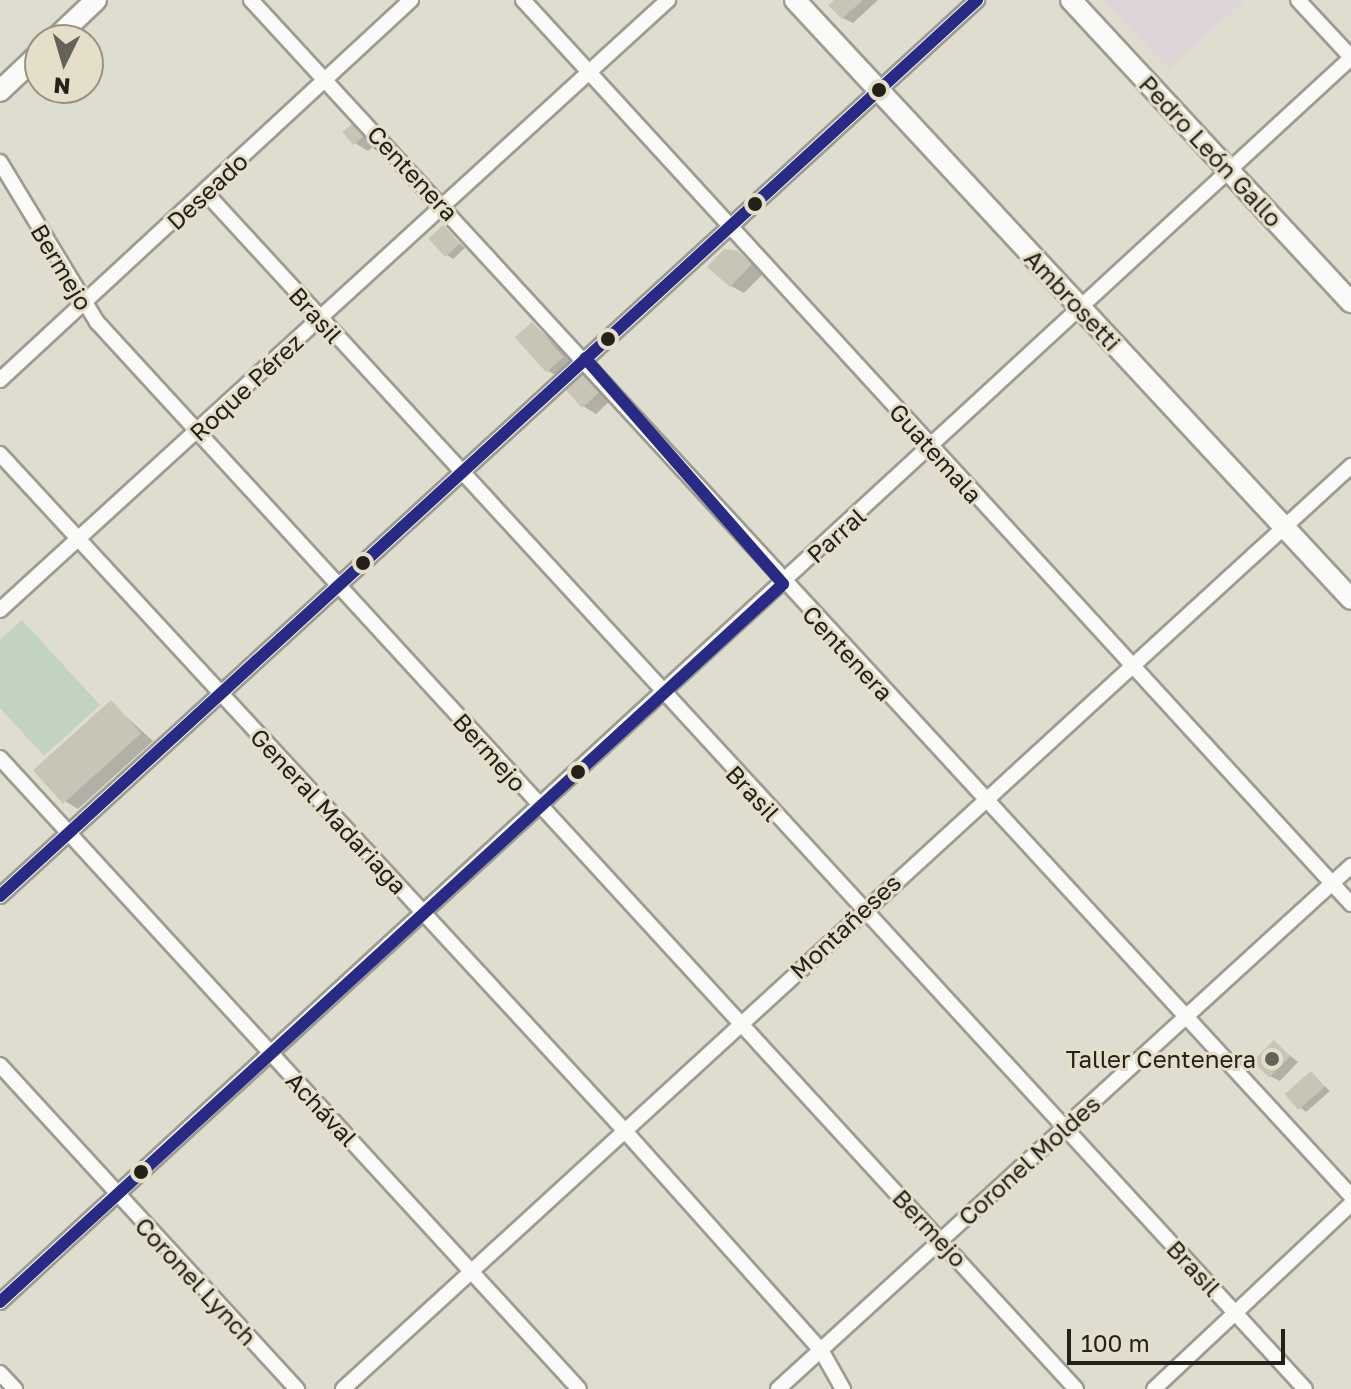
<!DOCTYPE html>
<html>
<head>
<meta charset="utf-8">
<style>
  body { margin:0 }
  #map { position:relative; width:1351px; height:1389px; overflow:hidden; background:#dfdcd0; font-family:"Golos Text",sans-serif }
  div>[style] { position:absolute }
  .commercial>* { inset:0; background:#dfd5d9 }
  .green>* { inset:0; background:#c2d4c1 }
  .shadow>* { inset:0; background:#0003 }
  .building>* { inset:0; background:#c8c5b7; transform-origin:0 0 }
  .roads { filter:drop-shadow(2px 0 #9e9b92) drop-shadow(-2px 0 #9e9b92) drop-shadow(0 2px #9e9b92) drop-shadow(0 -2px #9e9b92) }
  .street>* { height:14px; margin:-7px; padding:0 7px; transform-origin:7px; border-radius:7px; background:#fafaf8 }
  .secondary>* { height:20px; margin:-10px; padding:0 10px; transform-origin:10px; border-radius:10px; background:#fafaf8 }
  .bus-1>* { height:12px; margin:-6px; padding:0 6px; transform-origin:6px; border-radius:6px; background:#292a83 }
  .dots>* { width:22px; height:22px; translate:-50% -50%; box-sizing:border-box; border:4px solid #e5dfca; border-radius:50% }
  span { translate:-50% -50%; white-space:nowrap; text-align:center; line-height:1.15; -webkit-text-stroke:6px #e5dfca; paint-order:stroke }
  .street-label { font-size:24px; color:#232119 }
  .poi-label { font-size:24px; color:#232119 }
  .right { translate:-100% -50%; text-align:right }
  .north { position:absolute; left:24px; top:24px; width:80px; height:80px; box-sizing:border-box; background:#e5dfca; border:2px solid #979383; border-radius:50%; rotate:185deg; font-size:22px; font-weight:700; line-height:32px; text-align:center; color:#232119 }
  .north::after { content:''; display:block; margin:auto; width:28px; height:36px; background:#656259; clip-path:polygon(50% 0,100% 100%,50% 72%,0 100%) }
  .scale { position:absolute; left:1067px; top:1329px; width:218px; height:36px; box-sizing:border-box; border:4px solid #232119; border-top:0; padding-left:10px; font-size:24px; line-height:28px; white-space:nowrap; color:#232119; -webkit-text-stroke:6px #e5dfca; paint-order:stroke }
</style>
</head>
<body>
<div id="map">
  <div class="commercial">
    <div style="clip-path:polygon(1101px 0,1243px 0,1244px 1px,1169px 69px)"></div>
  </div>
  <div class="green">
    <div style="clip-path:polygon(22px 620px,100px 705px,44px 756px,0 708px,0 640px)"></div>
  </div>
  <div class="shadow">
    <div style="clip-path:polygon(837px 0,878px 0,853px 23px,843px 18px)"></div>
    <div style="clip-path:polygon(353px 126px,376px 144px,368px 151px,355px 143px)"></div>
    <div style="clip-path:polygon(443px 228px,465px 248px,453px 259px,447px 255px)"></div>
    <div style="clip-path:polygon(737px 253px,764px 273px,744px 293px,731px 286px)"></div>
    <div style="clip-path:polygon(533px 324px,576px 365px,561px 378px,548px 371px)"></div>
    <div style="clip-path:polygon(586px 375px,613px 398px,596px 414px,583px 406px)"></div>
    <div style="clip-path:polygon(111px 703px,153px 741px,78px 809px,65px 801px)"></div>
    <div style="clip-path:polygon(1274px 1043px,1298px 1062px,1280px 1081px,1270px 1076px)"></div>
    <div style="clip-path:polygon(1311px 1074px,1330px 1091px,1306px 1112px,1301px 1108px)"></div>
  </div>
  <div class="building">
    <div style="clip-path:polygon(834px 0,863px 0,842px 19px,828px 5px)"></div>
    <div style="left:353px;top:123px;width:17px;height:14px;rotate:50deg"></div>
    <div style="left:443px;top:225px;width:25px;height:20px;rotate:47deg"></div>
    <div style="clip-path:polygon(724px 249px,738px 251px,752px 264px,730px 287px,707px 267px)"></div>
    <div style="left:532px;top:322px;width:47px;height:23px;rotate:48deg"></div>
    <div style="left:586px;top:372px;width:24px;height:27px;rotate:48deg"></div>
    <div style="left:111px;top:700px;width:45px;height:105px;rotate:48deg"></div>
    <div style="left:1274px;top:1040px;width:23px;height:30px;rotate:45deg"></div>
    <div style="left:1311px;top:1071px;width:21px;height:35px;rotate:49deg"></div>
  </div>
  <div class="roads">
    <div class="street">
      <div style="left:251px;top:0;width:1625px;rotate:47.39deg"></div>
      <div style="left:523px;top:0;width:1226px;rotate:47.51deg"></div>
      <div style="left:1298px;top:0;width:78px;rotate:47.1deg"></div>
      <div style="left:0;top:162px;width:187px;rotate:58.8deg"></div>
      <div style="left:97px;top:322px;width:1448px;rotate:47.46deg"></div>
      <div style="left:206px;top:193px;width:1624px;rotate:47.42deg"></div>
      <div style="left:0;top:380px;width:560px;rotate:-42.76deg"></div>
      <div style="left:0;top:454px;width:920px;rotate:47.29deg"></div>
      <div style="left:624px;top:1130px;width:295px;rotate:48.2deg"></div>
      <div style="left:821px;top:1350px;width:45px;rotate:60.6deg"></div>
      <div style="left:0;top:610px;width:905px;rotate:-42.4deg"></div>
      <div style="left:0;top:758px;width:856px;rotate:47.46deg"></div>
      <div style="left:0;top:896px;width:1326px;rotate:-42.52deg"></div>
      <div style="left:0;top:1065px;width:440px;rotate:47.5deg"></div>
      <div style="left:0;top:1302px;width:1837px;rotate:-42.64deg"></div>
      <div style="left:0;top:1373px;width:22px;rotate:47deg"></div>
      <div style="left:343px;top:1389px;width:1367px;rotate:-42.48deg"></div>
      <div style="left:778px;top:1389px;width:776px;rotate:-42.39deg"></div>
      <div style="left:1154px;top:1389px;width:270px;rotate:-43.2deg"></div>
    </div>
    <div class="secondary">
      <div style="left:795px;top:0;width:817px;rotate:47.13deg"></div>
      <div style="left:1071px;top:0;width:412px;rotate:47.2deg"></div>
      <div style="left:54px;top:40px;width:58px;rotate:-43.6deg"></div>
      <div style="left:0;top:91px;width:55px;rotate:-43.5deg"></div>
    </div>
  </div>
  <div class="bus-1">
    <div style="left:0;top:896px;width:1326px;rotate:-42.52deg"></div>
    <div style="left:0;top:1302px;width:1062px;rotate:-42.52deg"></div>
    <div style="left:783px;top:584px;width:300px;rotate:-131.2deg"></div>
  </div>
  <div class="dots">
    <div style="left:879px;top:90px;background:#232119"></div>
    <div style="left:755px;top:204px;background:#232119"></div>
    <div style="left:608px;top:339px;background:#232119"></div>
    <div style="left:363px;top:563px;background:#232119"></div>
    <div style="left:578px;top:772px;background:#232119"></div>
    <div style="left:1272px;top:1059px;background:#656259"></div>
    <div style="left:141px;top:1172px;background:#232119"></div>
  </div>
  <div class="street-label">
    <span style="left:1211px;top:151px;rotate:47deg">Pedro León Gallo</span>
    <span style="left:413px;top:173px;rotate:47deg">Centenera</span>
    <span style="left:207px;top:191px;rotate:-43deg">Deseado</span>
    <span style="left:62px;top:267px;rotate:59deg">Bermejo</span>
    <span style="left:1073px;top:300px;rotate:47deg">Ambrosetti</span>
    <span style="left:316px;top:315px;rotate:48deg">Brasil</span>
    <span style="left:246px;top:387px;rotate:-43deg">Roque Pérez</span>
    <span style="left:936px;top:453px;rotate:48deg">Guatemala</span>
    <span style="left:836px;top:535px;rotate:-42deg">Parral</span>
    <span style="left:848px;top:653px;rotate:47deg">Centenera</span>
    <span style="left:490px;top:752px;rotate:48deg">Bermejo</span>
    <span style="left:753px;top:793px;rotate:47deg">Brasil</span>
    <span style="left:329px;top:811px;rotate:47deg">General Madariaga</span>
    <span style="left:845px;top:926px;rotate:-43deg">Montañeses</span>
    <span style="left:322px;top:1109px;rotate:47deg">Achával</span>
    <span style="left:1029px;top:1160px;rotate:-42deg">Coronel Moldes</span>
    <span style="left:930px;top:1228px;rotate:47deg">Bermejo</span>
    <span style="left:1194px;top:1268px;rotate:47deg">Brasil</span>
    <span style="left:196px;top:1281px;rotate:47deg">Coronel Lynch</span>
  </div>
  <div class="poi-label">
    <span class="right" style="left:1256px;top:1059px">Taller Centenera</span>
  </div>
  <div class="north">N</div>
  <div class="scale">100 m</div>
</div>
</body>
</html>
